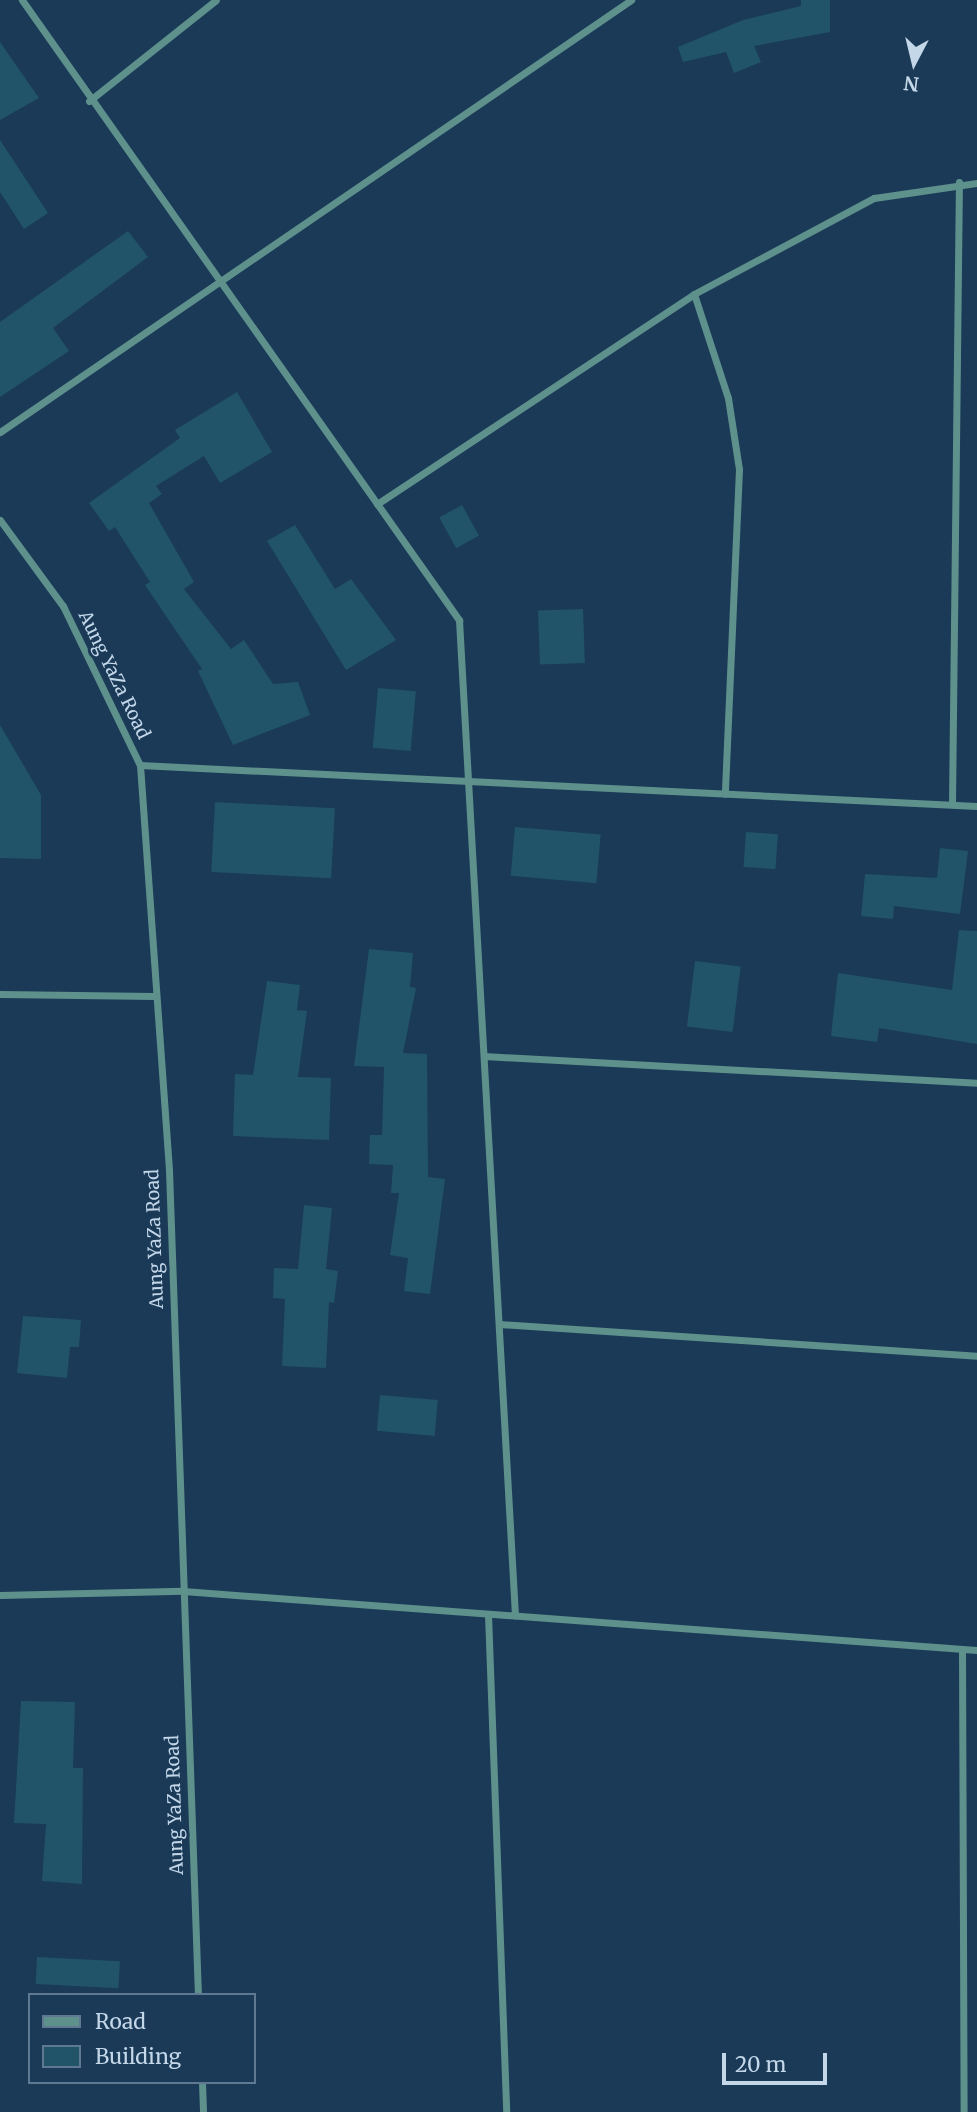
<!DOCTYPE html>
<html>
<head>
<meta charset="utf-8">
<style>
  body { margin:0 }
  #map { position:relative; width:977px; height:2112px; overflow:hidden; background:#1a3a57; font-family:Merriweather,serif }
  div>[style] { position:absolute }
  .building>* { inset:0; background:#215468; transform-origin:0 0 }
  .street>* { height:7px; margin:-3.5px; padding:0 3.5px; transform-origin:3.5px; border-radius:3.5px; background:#5e918c }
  span { translate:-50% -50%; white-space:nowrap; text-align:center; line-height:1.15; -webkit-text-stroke:6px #1a3a57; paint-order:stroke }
  .street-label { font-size:18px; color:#c4d7e9 }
  .legend { position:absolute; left:28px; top:1993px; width:228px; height:91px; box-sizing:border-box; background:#1a3a57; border:2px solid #5e7991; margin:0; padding:9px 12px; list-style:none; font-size:21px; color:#c4d7e9 }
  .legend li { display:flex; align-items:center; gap:14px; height:35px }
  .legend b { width:35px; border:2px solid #5e7991 }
  .north { position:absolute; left:879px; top:28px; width:70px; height:70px; -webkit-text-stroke:5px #1a3a57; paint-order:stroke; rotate:187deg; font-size:19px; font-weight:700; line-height:28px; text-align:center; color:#c4d7e9 }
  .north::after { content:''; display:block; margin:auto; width:24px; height:32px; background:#c4d7e9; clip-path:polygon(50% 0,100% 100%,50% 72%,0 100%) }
  .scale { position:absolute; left:722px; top:2053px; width:105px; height:32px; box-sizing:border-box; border:4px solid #c4d7e9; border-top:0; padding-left:9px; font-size:21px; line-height:24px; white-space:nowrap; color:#c4d7e9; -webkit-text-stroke:5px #1a3a57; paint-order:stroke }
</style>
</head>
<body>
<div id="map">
  <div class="building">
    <div style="clip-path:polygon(801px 0,830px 0,830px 32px,754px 46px,761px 62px,734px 73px,726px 52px,683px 62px,678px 47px,743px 20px,801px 6px)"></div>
    <div style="clip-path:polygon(0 42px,39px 98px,0 120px)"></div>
    <div style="clip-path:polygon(0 140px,48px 213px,24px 229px,0 192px)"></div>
    <div style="clip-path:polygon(128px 231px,148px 257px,53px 328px,69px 351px,0 397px,0 322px)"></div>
    <div style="clip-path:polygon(237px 392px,272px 452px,220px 483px,204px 456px,156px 486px,162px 494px,149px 503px,194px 582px,184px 589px,231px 649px,244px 640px,273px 684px,298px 682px,310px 715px,233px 745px,198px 671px,202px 669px,145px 585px,150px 582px,115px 527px,109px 531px,89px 503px,180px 438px,175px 430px)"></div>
    <div style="left:462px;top:505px;width:35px;height:26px;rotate:61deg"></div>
    <div style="clip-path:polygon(295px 525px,335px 589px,351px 579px,396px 640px,346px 670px,267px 541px)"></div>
    <div style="left:583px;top:609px;width:54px;height:45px;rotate:88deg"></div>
    <div style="left:378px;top:688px;width:38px;height:60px;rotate:5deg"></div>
    <div style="clip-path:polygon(0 725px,41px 795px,41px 859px,0 858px)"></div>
    <div style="left:215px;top:802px;width:120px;height:70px;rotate:3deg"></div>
    <div style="left:515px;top:827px;width:86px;height:49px;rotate:5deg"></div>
    <div style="left:746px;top:832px;width:32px;height:35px;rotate:4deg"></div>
    <div style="clip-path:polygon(940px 848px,968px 851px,960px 914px,894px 906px,893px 919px,861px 916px,865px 874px,937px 878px)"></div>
    <div style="clip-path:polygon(959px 930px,977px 931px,977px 1044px,879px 1028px,877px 1042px,831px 1036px,838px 973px,952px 990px)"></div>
    <div style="clip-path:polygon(369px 949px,413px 953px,410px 987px,416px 988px,403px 1053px,427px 1054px,428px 1177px,445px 1179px,430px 1294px,404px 1291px,408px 1258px,390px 1255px,399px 1193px,391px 1193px,393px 1165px,369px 1164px,370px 1135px,382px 1135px,384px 1067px,354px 1066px)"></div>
    <div style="left:695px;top:961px;width:46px;height:66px;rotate:7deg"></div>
    <div style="clip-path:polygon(267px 981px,300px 985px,297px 1010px,307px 1011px,298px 1077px,331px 1078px,329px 1140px,233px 1136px,235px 1074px,253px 1075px)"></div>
    <div style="clip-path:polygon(304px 1205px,332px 1208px,326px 1269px,338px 1271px,334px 1303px,329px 1302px,326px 1368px,282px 1366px,285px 1299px,273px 1298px,274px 1268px,298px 1269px)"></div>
    <div style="clip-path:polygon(23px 1316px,81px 1320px,79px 1347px,70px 1347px,67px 1378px,17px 1373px)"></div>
    <div style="left:380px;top:1395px;width:58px;height:36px;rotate:5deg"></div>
    <div style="clip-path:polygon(21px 1701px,75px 1702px,73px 1768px,83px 1768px,82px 1884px,42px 1881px,46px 1824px,14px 1823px)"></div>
    <div style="left:37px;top:1957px;width:83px;height:27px;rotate:3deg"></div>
  </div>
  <div class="street">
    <div style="left:22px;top:0;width:759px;rotate:54.82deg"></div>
    <div style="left:459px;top:620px;width:997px;rotate:86.78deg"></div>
    <div style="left:89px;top:101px;width:162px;rotate:-38.5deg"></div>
    <div style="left:694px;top:294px;width:109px;rotate:71.9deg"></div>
    <div style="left:728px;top:398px;width:72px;rotate:81.2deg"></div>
    <div style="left:739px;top:469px;width:325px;rotate:92.5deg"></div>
    <div style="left:0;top:432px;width:765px;rotate:-34.4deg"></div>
    <div style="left:377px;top:504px;width:380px;rotate:-33.5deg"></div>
    <div style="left:694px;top:294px;width:204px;rotate:-28.1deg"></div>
    <div style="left:874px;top:198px;width:104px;rotate:-8.3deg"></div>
    <div style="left:0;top:520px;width:107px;rotate:53.8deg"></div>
    <div style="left:63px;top:606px;width:177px;rotate:64.2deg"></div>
    <div style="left:140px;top:765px;width:406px;rotate:85.9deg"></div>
    <div style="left:169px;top:1170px;width:826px;rotate:87.99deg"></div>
    <div style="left:140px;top:765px;width:838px;rotate:2.8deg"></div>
    <div style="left:952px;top:804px;width:622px;rotate:-89.36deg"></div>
    <div style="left:0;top:994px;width:154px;rotate:0.7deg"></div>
    <div style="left:484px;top:1056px;width:494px;rotate:3.1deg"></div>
    <div style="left:499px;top:1324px;width:479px;rotate:3.8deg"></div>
    <div style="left:0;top:1595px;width:183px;rotate:-1.3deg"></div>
    <div style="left:183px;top:1591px;width:796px;rotate:4.25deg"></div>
    <div style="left:488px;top:1614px;width:498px;rotate:87.9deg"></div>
    <div style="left:962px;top:1649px;width:463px;rotate:89.8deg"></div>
    <div style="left:202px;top:2082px;width:30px;rotate:88deg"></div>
  </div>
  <div class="street-label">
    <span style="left:114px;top:675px;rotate:64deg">Aung YaZa Road</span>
    <span style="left:155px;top:1239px;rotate:-92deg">Aung YaZa Road</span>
    <span style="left:175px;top:1805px;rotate:-92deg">Aung YaZa Road</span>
  </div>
  <ul class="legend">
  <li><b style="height:9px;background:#5e918c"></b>Road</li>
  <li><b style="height:19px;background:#215468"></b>Building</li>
  </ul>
  <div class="north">N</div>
  <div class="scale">20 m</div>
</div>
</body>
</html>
